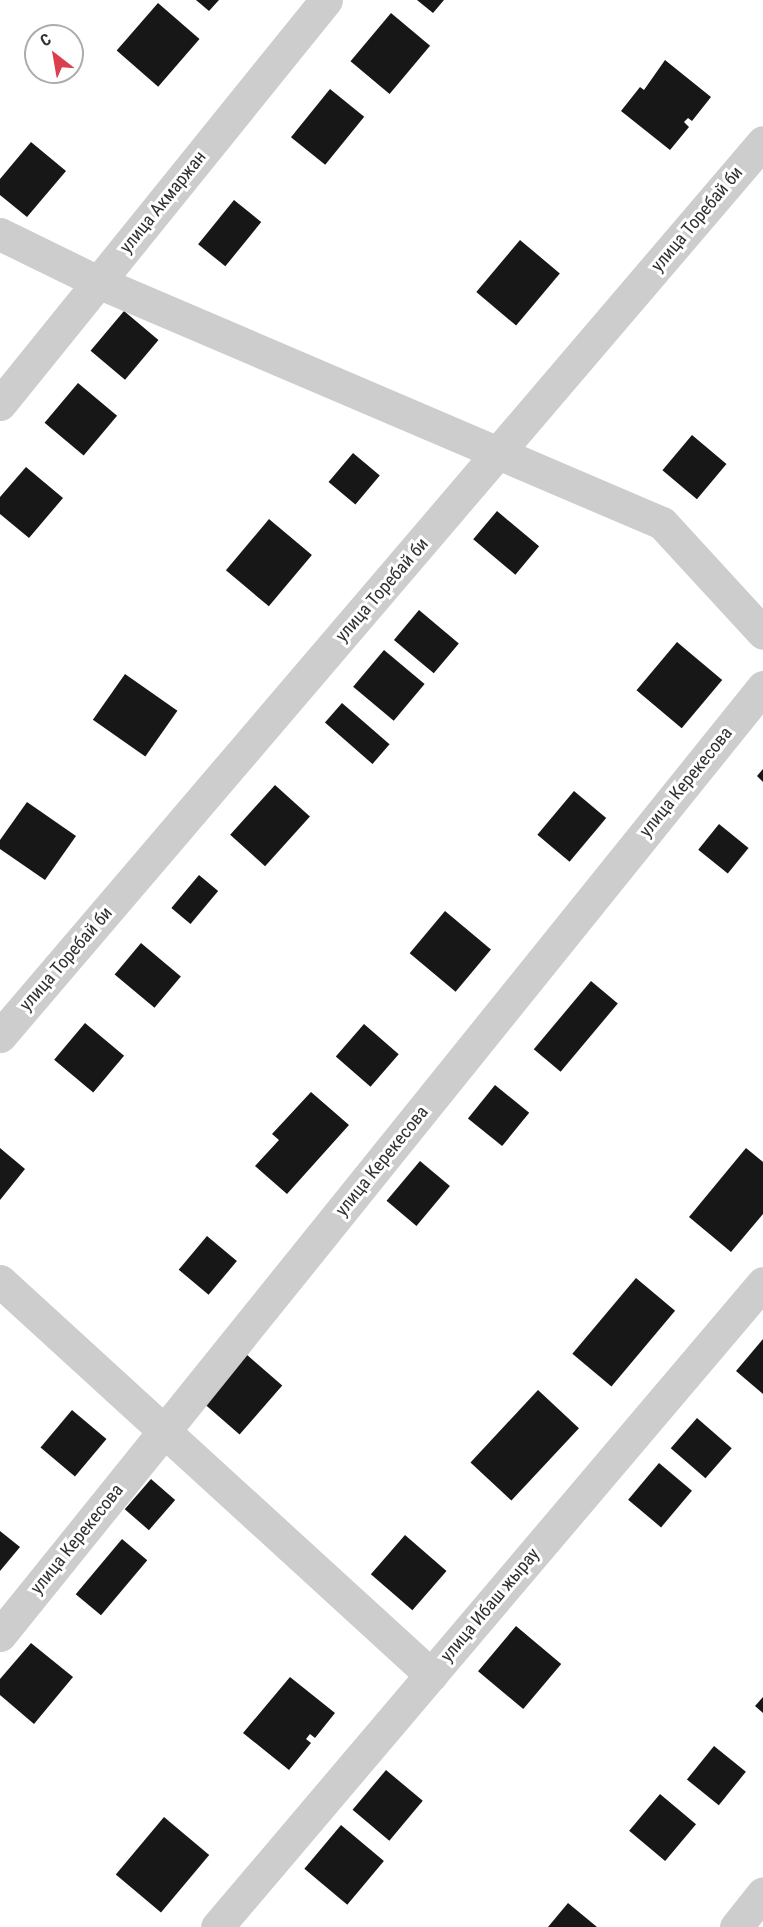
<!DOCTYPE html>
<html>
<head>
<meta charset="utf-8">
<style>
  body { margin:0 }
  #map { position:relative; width:763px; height:1927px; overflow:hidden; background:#fff; font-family:"Roboto Condensed",sans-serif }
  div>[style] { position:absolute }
  .building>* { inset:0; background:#171717; transform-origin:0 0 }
  .street>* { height:33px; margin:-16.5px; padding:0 16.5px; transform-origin:16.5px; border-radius:16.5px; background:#cdcdcd }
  span { translate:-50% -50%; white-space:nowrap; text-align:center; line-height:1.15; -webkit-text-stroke:6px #fff; paint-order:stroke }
  .street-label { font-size:18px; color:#303030 }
  .north { position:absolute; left:24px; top:24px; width:60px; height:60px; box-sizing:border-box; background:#fff; border:2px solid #acacac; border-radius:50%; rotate:329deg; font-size:16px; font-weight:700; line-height:24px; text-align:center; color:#303030 }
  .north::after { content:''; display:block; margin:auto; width:21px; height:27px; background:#db3e4d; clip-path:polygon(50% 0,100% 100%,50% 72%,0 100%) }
</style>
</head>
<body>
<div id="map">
  <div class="building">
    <div style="clip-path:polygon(196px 0,219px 0,209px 11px)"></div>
    <div style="clip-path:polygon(417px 0,444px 0,433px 13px)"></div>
    <div style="left:158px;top:3px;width:55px;height:63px;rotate:41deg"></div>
    <div style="left:391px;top:13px;width:51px;height:63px;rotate:40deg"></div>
    <div style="clip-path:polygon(665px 60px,711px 97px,692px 121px,688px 118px,684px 122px,689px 127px,670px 150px,621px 111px,640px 87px,644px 90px)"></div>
    <div style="left:330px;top:89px;width:44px;height:62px;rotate:39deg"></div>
    <div style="clip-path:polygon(31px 142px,66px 171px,27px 217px,0 195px,0 179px)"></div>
    <div style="left:234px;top:200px;width:35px;height:57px;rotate:39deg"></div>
    <div style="left:520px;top:240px;width:52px;height:68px;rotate:40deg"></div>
    <div style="left:124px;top:311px;width:45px;height:52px;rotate:40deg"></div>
    <div style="left:78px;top:383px;width:51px;height:52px;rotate:40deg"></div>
    <div style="left:692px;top:435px;width:45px;height:46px;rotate:40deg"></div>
    <div style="left:353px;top:453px;width:35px;height:38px;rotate:40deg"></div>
    <div style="clip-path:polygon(26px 467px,63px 498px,29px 538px,0 514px,0 497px)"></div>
    <div style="left:497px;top:511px;width:55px;height:37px;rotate:40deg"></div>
    <div style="left:269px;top:519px;width:56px;height:67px;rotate:40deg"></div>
    <div style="left:419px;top:610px;width:52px;height:39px;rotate:40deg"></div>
    <div style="left:677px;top:642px;width:59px;height:63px;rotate:40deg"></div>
    <div style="left:384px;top:650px;width:53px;height:48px;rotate:40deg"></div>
    <div style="left:125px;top:674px;width:64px;height:56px;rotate:35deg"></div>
    <div style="left:342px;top:703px;width:63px;height:26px;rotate:41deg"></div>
    <div style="clip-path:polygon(763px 769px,763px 782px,757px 776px)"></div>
    <div style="left:275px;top:785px;width:47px;height:67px;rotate:42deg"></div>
    <div style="left:574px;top:791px;width:42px;height:57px;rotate:40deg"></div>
    <div style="clip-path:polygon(27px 802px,76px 836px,45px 880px,0 849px,0 840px)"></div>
    <div style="left:719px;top:824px;width:38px;height:33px;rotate:39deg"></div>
    <div style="left:199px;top:875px;width:25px;height:43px;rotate:40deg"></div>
    <div style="left:445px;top:911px;width:60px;height:55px;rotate:40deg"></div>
    <div style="left:141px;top:943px;width:52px;height:41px;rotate:40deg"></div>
    <div style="left:591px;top:981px;width:35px;height:89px;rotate:40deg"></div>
    <div style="left:85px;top:1023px;width:51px;height:48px;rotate:40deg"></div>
    <div style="left:364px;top:1024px;width:46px;height:43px;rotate:41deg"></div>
    <div style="left:495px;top:1085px;width:44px;height:43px;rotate:39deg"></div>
    <div style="clip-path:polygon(311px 1092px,349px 1125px,287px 1194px,255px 1166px,279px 1140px,272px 1134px)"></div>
    <div style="clip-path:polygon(0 1148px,25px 1169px,0 1200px)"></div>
    <div style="clip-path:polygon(746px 1148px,763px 1162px,763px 1214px,731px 1252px,689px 1217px)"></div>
    <div style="left:420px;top:1161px;width:39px;height:52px;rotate:40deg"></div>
    <div style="left:207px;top:1236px;width:39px;height:44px;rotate:40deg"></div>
    <div style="left:636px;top:1278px;width:51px;height:99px;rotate:40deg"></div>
    <div style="clip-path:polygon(763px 1339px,763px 1394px,736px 1371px)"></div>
    <div style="left:246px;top:1354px;width:48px;height:65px;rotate:41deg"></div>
    <div style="left:538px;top:1390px;width:56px;height:99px;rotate:43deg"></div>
    <div style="left:72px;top:1410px;width:45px;height:49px;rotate:40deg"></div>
    <div style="left:697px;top:1418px;width:46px;height:40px;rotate:41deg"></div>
    <div style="left:659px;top:1463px;width:43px;height:48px;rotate:40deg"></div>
    <div style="left:151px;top:1479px;width:32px;height:40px;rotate:41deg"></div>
    <div style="clip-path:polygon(0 1531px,20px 1547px,0 1571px)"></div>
    <div style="left:405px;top:1535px;width:55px;height:52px;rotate:41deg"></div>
    <div style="left:122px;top:1539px;width:33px;height:72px;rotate:40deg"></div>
    <div style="left:516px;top:1626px;width:59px;height:59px;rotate:40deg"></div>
    <div style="clip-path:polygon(31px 1643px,73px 1677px,34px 1724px,0 1695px,0 1679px)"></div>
    <div style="clip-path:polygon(290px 1677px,335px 1713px,315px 1738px,310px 1734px,306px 1739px,311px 1743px,289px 1770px,243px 1733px)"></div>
    <div style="clip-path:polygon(763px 1697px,763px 1713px,755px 1706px)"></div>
    <div style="left:714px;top:1746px;width:41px;height:43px;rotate:39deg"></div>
    <div style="left:386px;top:1770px;width:48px;height:52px;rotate:40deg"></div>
    <div style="left:660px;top:1794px;width:47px;height:48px;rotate:40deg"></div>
    <div style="left:164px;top:1817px;width:59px;height:75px;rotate:40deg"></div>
    <div style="left:341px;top:1825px;width:56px;height:57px;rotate:40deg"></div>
    <div style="clip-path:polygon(568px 1903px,597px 1927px,548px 1927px)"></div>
  </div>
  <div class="street">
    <div style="left:0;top:234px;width:109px;rotate:26.1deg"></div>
    <div style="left:98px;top:282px;width:613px;rotate:23.14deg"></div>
    <div style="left:662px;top:523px;width:149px;rotate:47.4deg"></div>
    <div style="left:0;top:404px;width:519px;rotate:-51.1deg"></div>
    <div style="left:0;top:1036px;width:1175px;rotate:-49.52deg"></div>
    <div style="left:0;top:1281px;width:584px;rotate:42.43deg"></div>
    <div style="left:0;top:1635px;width:1217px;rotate:-51.17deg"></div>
    <div style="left:217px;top:1927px;width:844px;rotate:-49.71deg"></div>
    <div style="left:736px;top:1927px;width:43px;rotate:-51.5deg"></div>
  </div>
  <div class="street-label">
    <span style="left:163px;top:202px;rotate:-51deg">улица Акмаржан</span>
    <span style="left:697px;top:219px;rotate:-50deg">улица Торебай би</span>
    <span style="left:382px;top:590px;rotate:-49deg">улица Торебай би</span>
    <span style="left:686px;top:782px;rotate:-51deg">улица Керекесова</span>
    <span style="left:66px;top:959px;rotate:-49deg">улица Торебай би</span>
    <span style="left:382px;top:1161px;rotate:-51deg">улица Керекесова</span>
    <span style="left:77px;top:1539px;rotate:-51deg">улица Керекесова</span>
    <span style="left:490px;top:1605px;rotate:-50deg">улица Ибаш жырау</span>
  </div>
  <div class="north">С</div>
</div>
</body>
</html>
